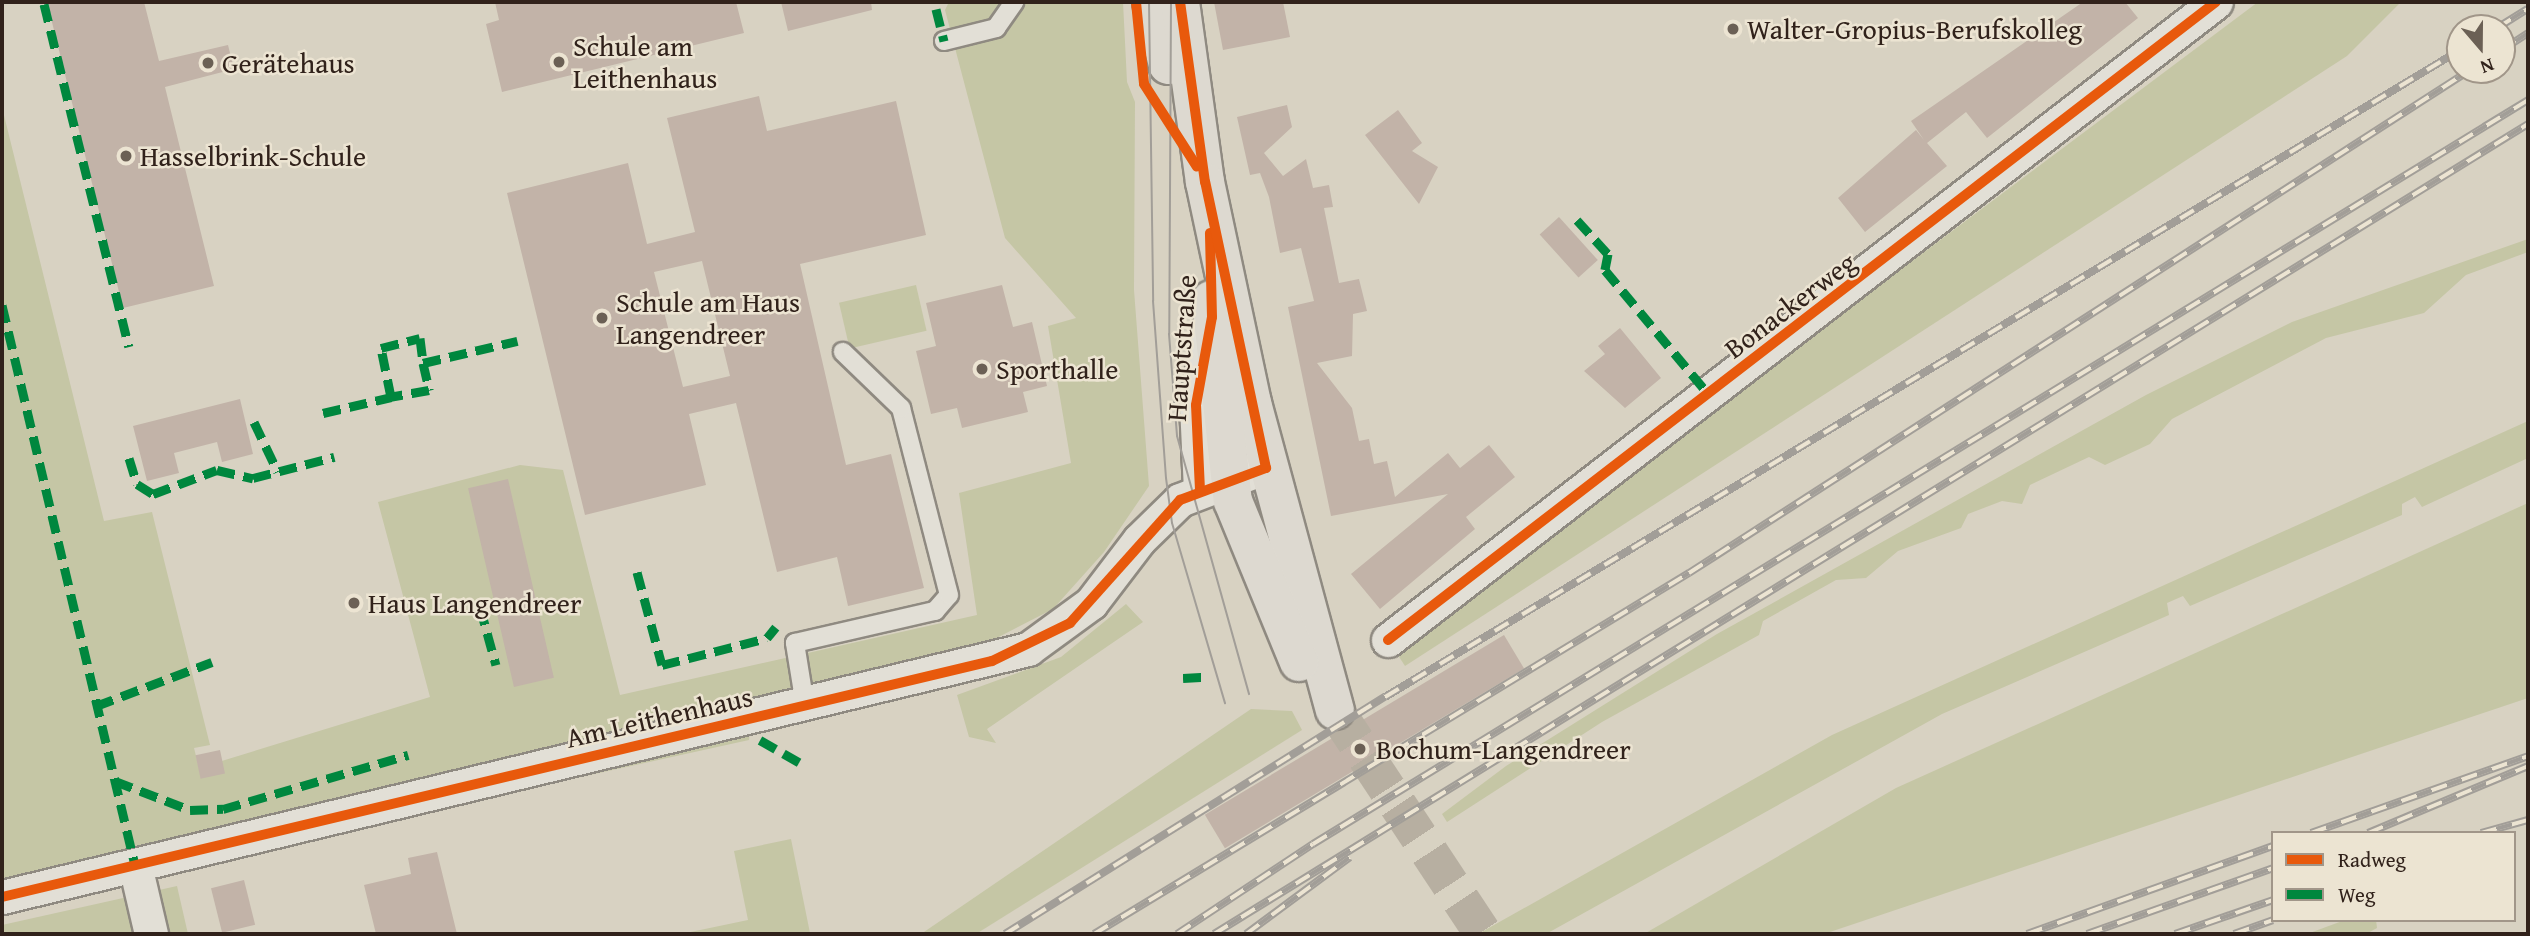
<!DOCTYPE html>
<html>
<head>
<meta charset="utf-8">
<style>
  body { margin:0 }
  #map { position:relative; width:2530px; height:936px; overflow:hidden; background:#d8d2c2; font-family:"Gentium Book Plus",serif }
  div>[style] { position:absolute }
  .green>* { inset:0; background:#c5c6a5; transform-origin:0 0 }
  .building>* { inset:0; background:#c2b3a8; transform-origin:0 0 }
  .primary-tunnel>* { height:38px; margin-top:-19px; transform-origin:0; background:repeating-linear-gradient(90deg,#b7afa1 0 38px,transparent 0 57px) }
  .roads { filter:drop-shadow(2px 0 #8f8a81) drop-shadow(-2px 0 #8f8a81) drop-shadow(0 2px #8f8a81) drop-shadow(0 -2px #8f8a81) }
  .lane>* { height:18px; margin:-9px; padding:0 9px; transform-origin:9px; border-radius:9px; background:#e2dfd6 }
  .street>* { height:33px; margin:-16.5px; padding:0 16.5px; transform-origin:16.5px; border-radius:16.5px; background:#e2dfd6 }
  .primary>* { height:38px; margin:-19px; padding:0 19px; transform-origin:19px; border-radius:19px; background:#ddd9d0 }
  .tram>* { height:2px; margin:-1px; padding:0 1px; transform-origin:1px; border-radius:1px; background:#a29e98 }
  .rail>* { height:8px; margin-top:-4px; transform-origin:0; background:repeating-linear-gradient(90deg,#ece4d2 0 16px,#a29e98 0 32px); box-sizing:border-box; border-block:2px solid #a29e98 }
  .quiet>* { height:9px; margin-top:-4.5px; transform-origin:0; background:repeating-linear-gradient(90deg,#00873e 0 18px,transparent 0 27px) }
  .cycleway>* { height:10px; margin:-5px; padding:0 5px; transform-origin:5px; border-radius:5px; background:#e8590c }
  .dots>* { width:19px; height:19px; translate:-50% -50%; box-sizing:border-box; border:4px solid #ece4d2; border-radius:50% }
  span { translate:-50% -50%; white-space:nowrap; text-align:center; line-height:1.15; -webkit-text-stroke:5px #ece4d2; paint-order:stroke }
  .poi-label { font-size:28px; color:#31221b }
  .left { translate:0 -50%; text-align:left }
  .street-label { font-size:28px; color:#31221b }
  .frame { position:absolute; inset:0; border:4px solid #31221b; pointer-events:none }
  .legend { position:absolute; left:2271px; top:831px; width:245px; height:91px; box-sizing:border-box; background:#ece4d2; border:2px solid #a19689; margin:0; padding:9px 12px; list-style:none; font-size:21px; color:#31221b }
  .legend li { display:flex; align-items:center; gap:14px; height:35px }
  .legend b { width:35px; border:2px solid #a19689 }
  .north { position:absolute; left:2446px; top:14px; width:70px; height:70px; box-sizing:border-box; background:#ece4d2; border:2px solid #a19689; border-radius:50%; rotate:160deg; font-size:19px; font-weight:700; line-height:28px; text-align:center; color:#31221b }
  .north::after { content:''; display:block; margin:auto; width:24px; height:32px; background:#6b6055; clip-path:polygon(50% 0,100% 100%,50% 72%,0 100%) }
</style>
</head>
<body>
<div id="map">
  <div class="green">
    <div style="clip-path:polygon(949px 2px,1123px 2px,1127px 82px,1135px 102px,1134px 290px,1149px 486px,1104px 552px,1053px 609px,985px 644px,404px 789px,2px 879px,2px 107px,104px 521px,152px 512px,210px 745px,194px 748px,199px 768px,430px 697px,378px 502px,520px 465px,563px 470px,620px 695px,977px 615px,959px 493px,1071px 463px,1048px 326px,1076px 318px,1005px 238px,945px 10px)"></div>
    <div style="clip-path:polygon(2258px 2px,2401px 2px,2347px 56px,1405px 666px,1394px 649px)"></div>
    <div style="clip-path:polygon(2528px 239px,2528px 252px,2466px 275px,2424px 313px,2326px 338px,2172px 419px,2150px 444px,2105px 465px,2089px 457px,2030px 485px,2022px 504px,2002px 501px,1968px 514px,1961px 528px,1898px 551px,1866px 578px,1836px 580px,1763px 621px,1759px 635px,1602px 722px,1447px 822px,1442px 814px,1506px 766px,1717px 634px,2146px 395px,2292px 322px)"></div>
    <div style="left:916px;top:285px;width:47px;height:79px;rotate:77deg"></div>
    <div style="clip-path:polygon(2528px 421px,2528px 458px,2422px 507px,2415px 497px,2402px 504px,2402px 515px,2190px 606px,2183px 596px,2167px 603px,2169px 615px,1942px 714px,1546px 934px,1478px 934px,1832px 735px)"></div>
    <div style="clip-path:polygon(2528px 503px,2528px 698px,1824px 934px,1644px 934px,1896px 788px)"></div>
    <div style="clip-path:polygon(1126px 604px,1143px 622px,987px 729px,996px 743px,969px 737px,957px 695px,1061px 657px)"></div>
    <div style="clip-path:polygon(1251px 709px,1292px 711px,1302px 730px,976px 934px,921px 934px)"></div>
    <div style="clip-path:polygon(750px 729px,749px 740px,481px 799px,480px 795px)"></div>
    <div style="clip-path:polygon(791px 839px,810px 933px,681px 934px,748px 920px,734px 851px)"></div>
    <div style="clip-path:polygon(177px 886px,188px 934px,2px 934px,2px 925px)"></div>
    <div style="clip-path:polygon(2345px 920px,2376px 920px,2377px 928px,2366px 934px,2307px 934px)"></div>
  </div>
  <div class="building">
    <div style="clip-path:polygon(47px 2px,144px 2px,159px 61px,228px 45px,234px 69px,165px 87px,214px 286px,123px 308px)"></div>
    <div style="clip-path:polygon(495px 2px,736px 2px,744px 33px,502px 92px,486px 24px,499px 20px)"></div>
    <div style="clip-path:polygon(781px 2px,871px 2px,872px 10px,788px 31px)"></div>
    <div style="clip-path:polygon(1214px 2px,1283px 2px,1290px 37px,1223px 50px)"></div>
    <div style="clip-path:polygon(2083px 2px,2125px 2px,2138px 18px,1987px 138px,1966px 112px,1927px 143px,1947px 166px,1865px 232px,1838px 198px,1916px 130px,1924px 140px,1911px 121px)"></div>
    <div style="clip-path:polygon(evenodd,759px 96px,767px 131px,896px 101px,926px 235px,800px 264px,846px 465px,891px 454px,924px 588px,848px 606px,837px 557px,777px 572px,736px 403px,689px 414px,706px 485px,585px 515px,507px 193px,628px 163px,647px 244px,695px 232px,667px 118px,759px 96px,702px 261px,730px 376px,683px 387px,654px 272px,702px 261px)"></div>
    <div style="clip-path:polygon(1287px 105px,1292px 127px,1264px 153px,1283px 176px,1306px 159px,1313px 188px,1329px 185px,1333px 207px,1324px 208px,1339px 283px,1359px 279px,1367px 311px,1353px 314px,1352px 356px,1317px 363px,1352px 408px,1359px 441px,1369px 439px,1374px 464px,1387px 461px,1395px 497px,1448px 453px,1460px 468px,1489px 445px,1515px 477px,1466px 517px,1475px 529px,1380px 609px,1351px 574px,1448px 494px,1331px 516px,1288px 307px,1314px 301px,1301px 248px,1280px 253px,1269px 197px,1260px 173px,1250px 175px,1237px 117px)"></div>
    <div style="clip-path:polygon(1398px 110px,1422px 143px,1412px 151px,1438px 167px,1419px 204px,1365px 135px)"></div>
    <div style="left:1559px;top:217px;width:58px;height:26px;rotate:48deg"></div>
    <div style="clip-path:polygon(1002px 285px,1013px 327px,1032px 322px,1047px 386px,1023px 392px,1028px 412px,962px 428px,957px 408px,931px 414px,916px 351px,936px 346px,926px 303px)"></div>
    <div style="clip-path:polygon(1620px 328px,1661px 378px,1625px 408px,1584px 371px,1605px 354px,1598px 346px)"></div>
    <div style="clip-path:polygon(240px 399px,253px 454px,222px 462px,217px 442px,174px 453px,179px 473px,147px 481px,133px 426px)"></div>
    <div style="left:508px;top:479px;width:204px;height:41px;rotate:77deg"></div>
    <div style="left:1504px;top:635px;width:39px;height:349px;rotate:59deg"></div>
    <div style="left:220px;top:750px;width:24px;height:25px;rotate:78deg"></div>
    <div style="clip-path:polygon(437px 852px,457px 934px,376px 934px,364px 885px,411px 874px,408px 858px)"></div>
    <div style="left:244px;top:880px;width:46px;height:34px;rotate:76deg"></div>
  </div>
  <div class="primary-tunnel">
    <div style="left:1335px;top:710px;width:268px;rotate:56.5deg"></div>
  </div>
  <div class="roads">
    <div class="lane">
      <div style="left:944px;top:41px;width:54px;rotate:-14deg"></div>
      <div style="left:996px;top:28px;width:32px;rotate:-55deg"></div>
      <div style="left:805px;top:705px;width:63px;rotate:-99.2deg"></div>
      <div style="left:795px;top:643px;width:144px;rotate:-12.9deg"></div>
      <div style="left:935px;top:611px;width:21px;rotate:-49deg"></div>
      <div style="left:949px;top:595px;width:193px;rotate:-104.4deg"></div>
      <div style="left:901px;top:408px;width:81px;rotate:-136deg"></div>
    </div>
    <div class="street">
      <div style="left:1200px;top:490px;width:85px;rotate:-92.7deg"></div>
      <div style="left:1196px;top:405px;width:80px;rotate:-80.7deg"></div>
      <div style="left:1388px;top:640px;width:1045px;rotate:-37.62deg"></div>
      <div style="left:135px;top:865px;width:71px;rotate:76.9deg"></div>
      <div style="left:2px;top:897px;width:1056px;rotate:-13.59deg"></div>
      <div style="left:1028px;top:649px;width:78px;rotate:-36.1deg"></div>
      <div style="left:1091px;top:603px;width:79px;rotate:-52.7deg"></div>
      <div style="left:1139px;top:540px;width:57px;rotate:-44.3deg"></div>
      <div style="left:1180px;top:500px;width:80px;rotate:-21.1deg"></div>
    </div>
    <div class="primary">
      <div style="left:1152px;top:2px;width:65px;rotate:75.7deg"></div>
      <div style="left:1180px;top:2px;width:182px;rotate:82.1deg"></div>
      <div style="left:1205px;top:182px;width:226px;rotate:78deg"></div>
      <div style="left:1252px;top:403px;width:318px;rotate:74.9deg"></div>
      <div style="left:1211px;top:300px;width:202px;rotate:83.8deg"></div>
      <div style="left:1233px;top:501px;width:174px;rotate:67.7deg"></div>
    </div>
  </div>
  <div class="tram">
    <div style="left:1149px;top:2px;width:299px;rotate:89.2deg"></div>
    <div style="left:1153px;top:301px;width:177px;rotate:85.8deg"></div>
    <div style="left:1166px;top:478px;width:45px;rotate:82.4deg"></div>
    <div style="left:1172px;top:523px;width:188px;rotate:73.6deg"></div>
    <div style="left:1171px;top:2px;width:332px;rotate:90.3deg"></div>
    <div style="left:1169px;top:334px;width:102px;rotate:85.5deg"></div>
    <div style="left:1177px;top:436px;width:268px;rotate:74.4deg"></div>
  </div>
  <div class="rail">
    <div style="left:2497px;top:28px;width:36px;rotate:-32deg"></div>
    <div style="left:2502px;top:50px;width:31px;rotate:-33deg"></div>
    <div style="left:2311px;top:833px;width:230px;rotate:-19.5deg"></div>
    <div style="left:2368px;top:833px;width:173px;rotate:-22.7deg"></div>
    <div style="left:2481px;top:833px;width:49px;rotate:-15.5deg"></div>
    <div style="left:1005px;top:934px;width:448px;rotate:-32deg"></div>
    <div style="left:1385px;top:697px;width:1255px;rotate:-31.04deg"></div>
    <div style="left:1094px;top:934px;width:696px;rotate:-31.25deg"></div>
    <div style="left:1689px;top:573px;width:929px;rotate:-32.78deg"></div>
    <div style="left:1177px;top:934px;width:163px;rotate:-33.5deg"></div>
    <div style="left:1313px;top:844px;width:1425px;rotate:-31.48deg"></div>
    <div style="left:1214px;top:934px;width:1544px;rotate:-31.65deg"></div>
    <div style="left:1246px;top:934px;width:129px;rotate:-36.5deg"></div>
    <div style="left:2027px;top:934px;width:261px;rotate:-19.7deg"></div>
    <div style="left:2087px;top:934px;width:197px;rotate:-19.5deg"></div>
    <div style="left:2175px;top:934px;width:104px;rotate:-19.1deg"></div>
    <div style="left:2234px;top:934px;width:41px;rotate:-19.7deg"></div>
  </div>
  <div class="quiet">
    <div style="left:44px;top:4px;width:353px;rotate:76.1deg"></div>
    <div style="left:936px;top:9px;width:33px;rotate:76deg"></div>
    <div style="left:1577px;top:220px;width:46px;rotate:47.6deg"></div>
    <div style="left:1608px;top:254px;width:16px;rotate:101deg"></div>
    <div style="left:1605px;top:270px;width:163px;rotate:50.2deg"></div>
    <div style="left:2px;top:305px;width:576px;rotate:76.64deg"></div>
    <div style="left:423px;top:363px;width:28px;rotate:77deg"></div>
    <div style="left:429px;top:390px;width:39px;rotate:170deg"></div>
    <div style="left:391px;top:397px;width:50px;rotate:-101.5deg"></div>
    <div style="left:381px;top:348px;width:40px;rotate:-14.4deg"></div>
    <div style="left:420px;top:338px;width:25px;rotate:83deg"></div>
    <div style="left:423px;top:363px;width:97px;rotate:-13.2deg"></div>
    <div style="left:323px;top:413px;width:70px;rotate:-13.2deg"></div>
    <div style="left:254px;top:422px;width:55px;rotate:64.4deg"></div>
    <div style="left:129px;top:458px;width:27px;rotate:73deg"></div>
    <div style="left:137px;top:484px;width:19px;rotate:32deg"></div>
    <div style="left:153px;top:494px;width:68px;rotate:-20.6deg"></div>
    <div style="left:217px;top:470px;width:37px;rotate:13deg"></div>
    <div style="left:253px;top:478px;width:84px;rotate:-14.5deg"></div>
    <div style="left:637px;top:572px;width:96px;rotate:75deg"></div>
    <div style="left:662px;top:665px;width:108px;rotate:-14.4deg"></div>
    <div style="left:767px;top:638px;width:14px;rotate:-51deg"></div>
    <div style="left:480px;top:607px;width:60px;rotate:74.6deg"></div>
    <div style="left:1183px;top:678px;width:22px;rotate:-3deg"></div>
    <div style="left:96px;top:706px;width:124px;rotate:-20.8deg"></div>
    <div style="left:760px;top:740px;width:48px;rotate:29.7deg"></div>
    <div style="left:115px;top:781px;width:80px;rotate:21.1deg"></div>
    <div style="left:190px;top:810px;width:33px;rotate:-2deg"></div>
    <div style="left:223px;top:809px;width:193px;rotate:-16.3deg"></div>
  </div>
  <div class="cycleway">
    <div style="left:1136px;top:2px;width:82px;rotate:84.4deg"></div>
    <div style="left:1144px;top:84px;width:98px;rotate:57.4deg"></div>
    <div style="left:1200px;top:490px;width:85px;rotate:-92.7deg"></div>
    <div style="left:1196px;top:405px;width:89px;rotate:-79.7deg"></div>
    <div style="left:1212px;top:317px;width:84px;rotate:-91.4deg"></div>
    <div style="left:1388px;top:640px;width:1045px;rotate:-37.62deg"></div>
    <div style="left:2px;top:897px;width:1018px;rotate:-13.41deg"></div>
    <div style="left:992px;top:661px;width:87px;rotate:-26deg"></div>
    <div style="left:1070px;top:623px;width:165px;rotate:-48.2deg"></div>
    <div style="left:1180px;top:500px;width:92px;rotate:-20.4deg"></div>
    <div style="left:1266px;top:468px;width:292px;rotate:-102deg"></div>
    <div style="left:1205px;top:182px;width:182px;rotate:-97.9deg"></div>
  </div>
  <div class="dots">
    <div style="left:1733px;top:29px;background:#6b6055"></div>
    <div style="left:559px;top:62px;background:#6b6055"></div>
    <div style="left:208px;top:63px;background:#6b6055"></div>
    <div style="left:126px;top:156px;background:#6b6055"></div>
    <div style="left:602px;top:318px;background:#6b6055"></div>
    <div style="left:982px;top:369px;background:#6b6055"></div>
    <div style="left:354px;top:603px;background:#6b6055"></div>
    <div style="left:1360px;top:749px;background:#6b6055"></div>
  </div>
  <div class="poi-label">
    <span class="left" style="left:1747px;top:29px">Walter-Gropius-Berufskolleg</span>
    <span class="left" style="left:573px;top:62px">Schule am<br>Leithenhaus</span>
    <span class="left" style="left:222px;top:63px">Gerätehaus</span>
    <span class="left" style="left:140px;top:156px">Hasselbrink-Schule</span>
    <span class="left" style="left:616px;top:318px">Schule am Haus<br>Langendreer</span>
    <span class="left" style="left:996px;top:369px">Sporthalle</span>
    <span class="left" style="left:368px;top:603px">Haus Langendreer</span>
    <span class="left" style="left:1376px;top:749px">Bochum-Langendreer</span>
  </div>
  <div class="street-label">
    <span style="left:1790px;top:305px;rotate:-37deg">Bonackerweg</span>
    <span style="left:1181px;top:348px;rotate:-86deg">Hauptstraße</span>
    <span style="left:659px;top:717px;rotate:-13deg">Am Leithenhaus</span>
  </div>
  <div class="frame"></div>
  <ul class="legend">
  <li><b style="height:9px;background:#e8590c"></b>Radweg</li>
  <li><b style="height:9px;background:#00873e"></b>Weg</li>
  </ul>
  <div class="north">N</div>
</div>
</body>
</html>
